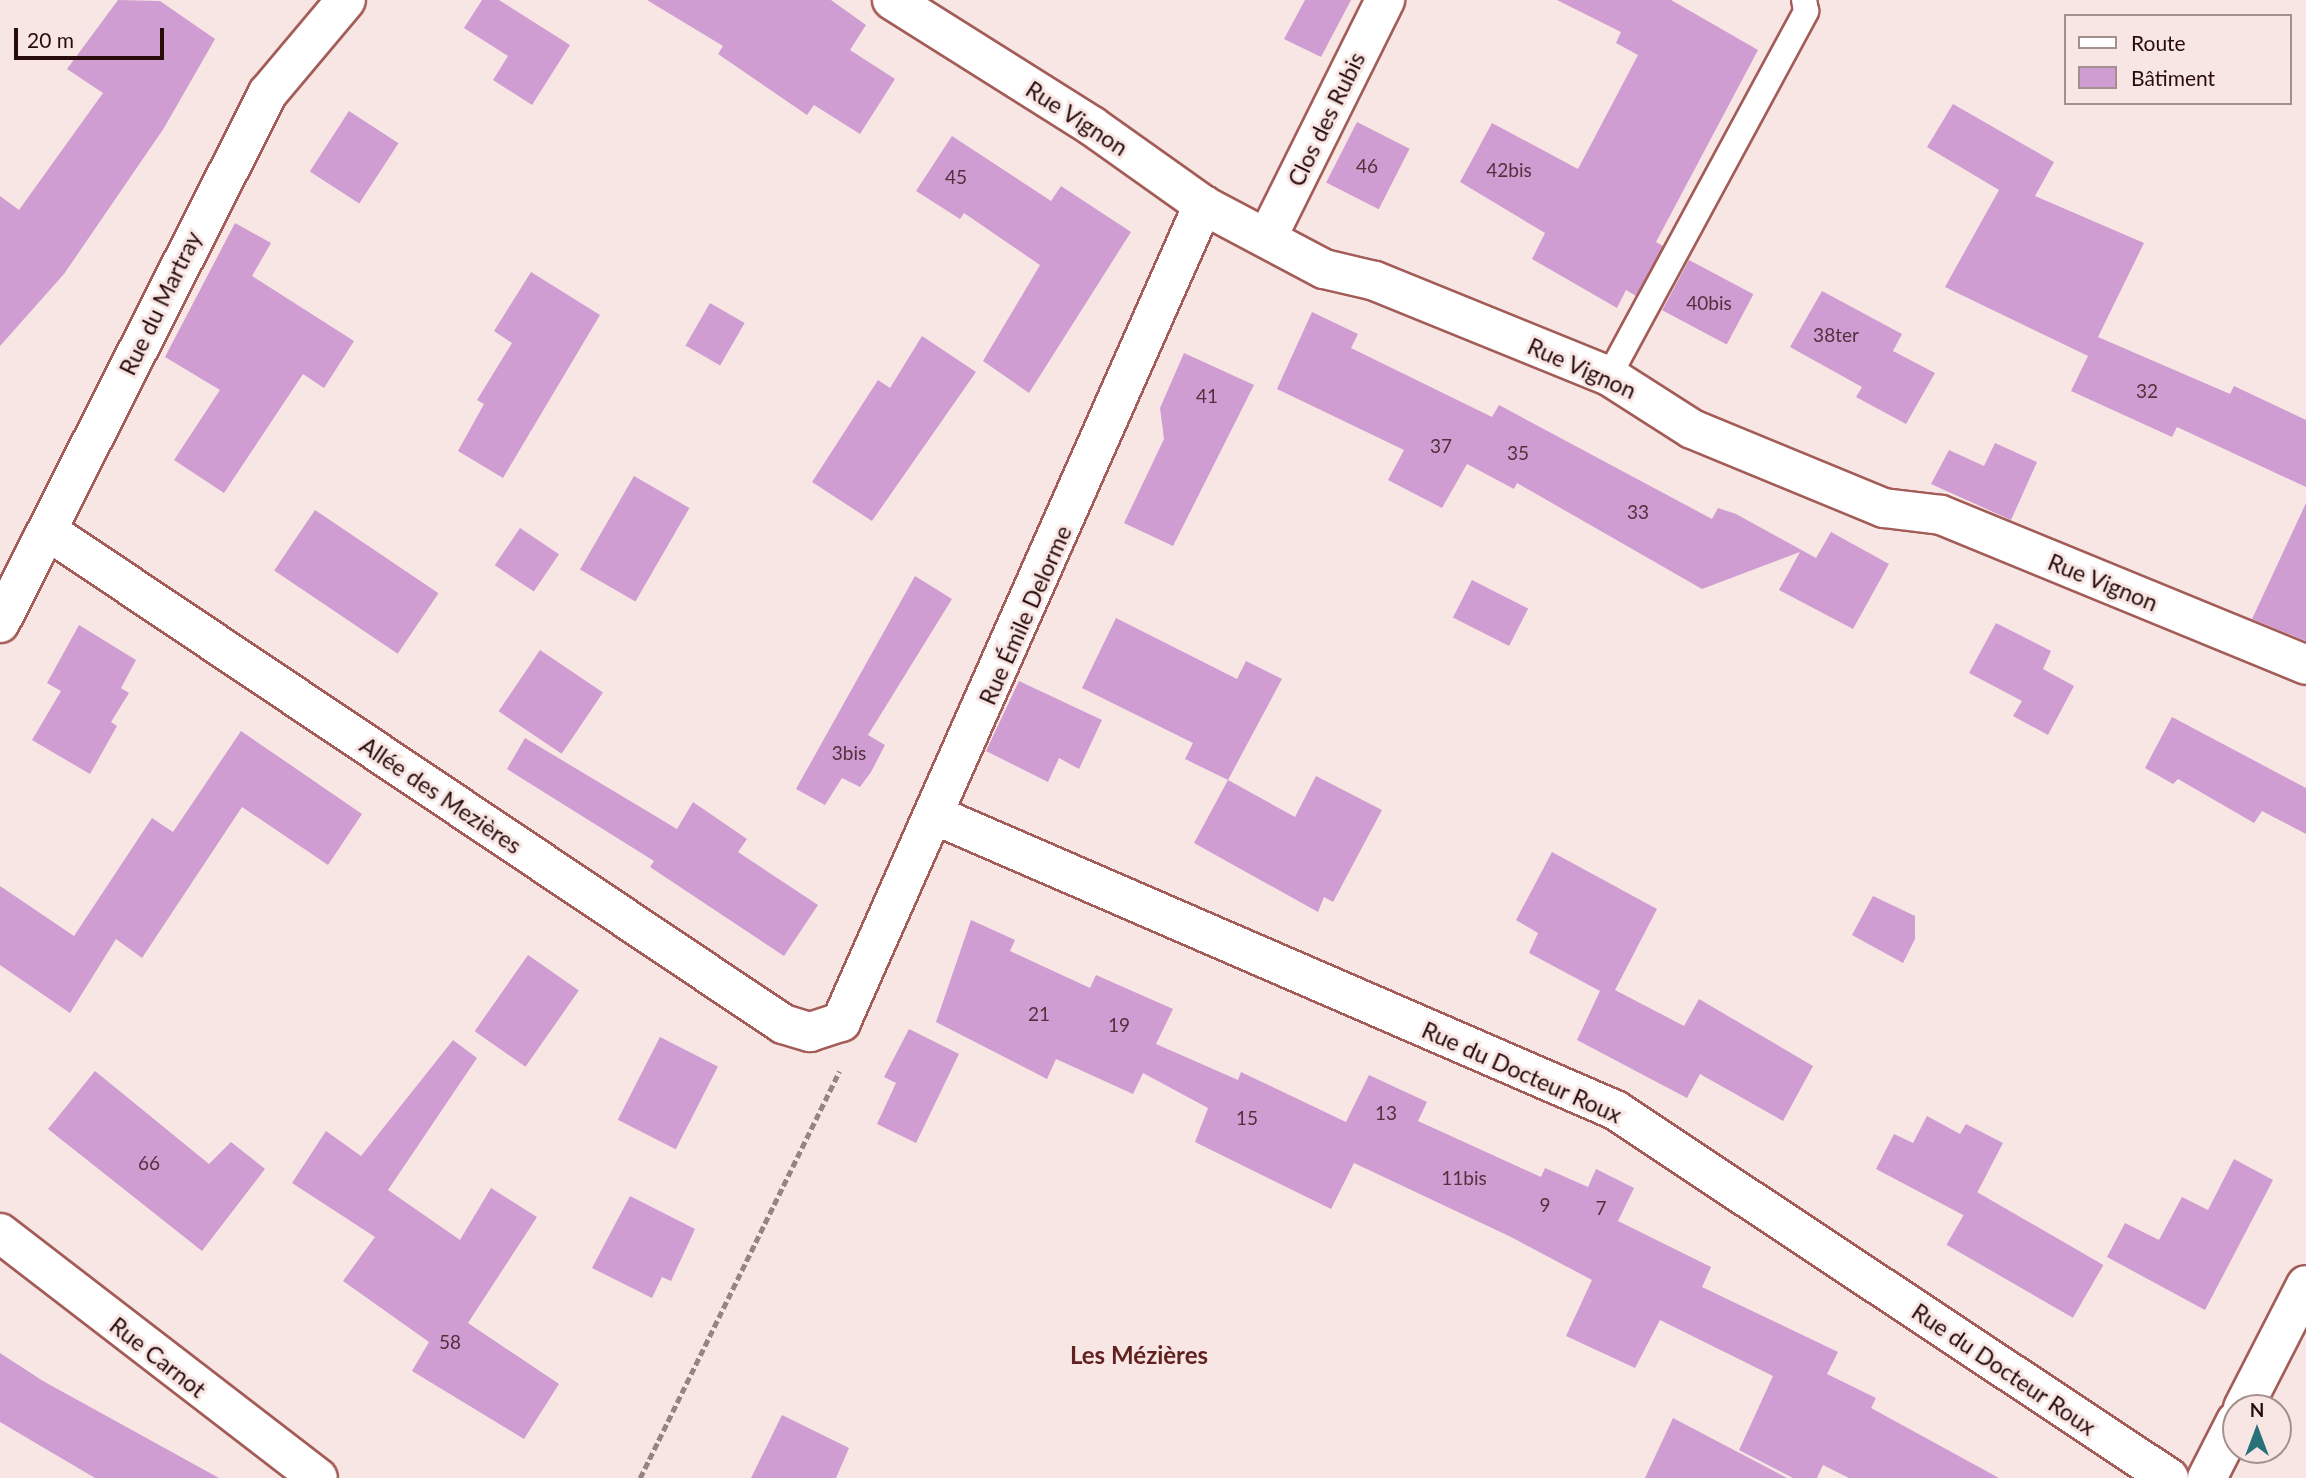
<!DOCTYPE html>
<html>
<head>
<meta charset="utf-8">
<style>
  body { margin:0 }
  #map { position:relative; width:2306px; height:1478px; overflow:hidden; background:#f7e6e4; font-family:Lato,sans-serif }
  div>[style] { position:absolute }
  .building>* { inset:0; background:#d09dd2; transform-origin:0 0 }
  .path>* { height:4.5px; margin-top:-2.25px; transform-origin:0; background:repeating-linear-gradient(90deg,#998381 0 7px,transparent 0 10.5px) }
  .roads { filter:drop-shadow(2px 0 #a35c57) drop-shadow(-2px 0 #a35c57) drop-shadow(0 2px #a35c57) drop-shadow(0 -2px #a35c57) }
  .lane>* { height:24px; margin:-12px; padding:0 12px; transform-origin:12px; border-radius:12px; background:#fff }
  .street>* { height:38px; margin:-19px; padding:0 19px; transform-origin:19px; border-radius:19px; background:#fff }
  .secondary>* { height:38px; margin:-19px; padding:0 19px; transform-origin:19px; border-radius:19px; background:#fff }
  span { translate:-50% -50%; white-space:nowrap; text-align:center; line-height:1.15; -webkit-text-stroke:6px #f7e6e4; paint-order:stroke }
  .number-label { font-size:19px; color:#52303d }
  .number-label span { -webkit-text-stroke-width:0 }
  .street-label { font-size:23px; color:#280c0b }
  .neighbourhood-label { font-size:24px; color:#61211e; font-weight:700 }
  .legend { position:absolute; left:2064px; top:14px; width:228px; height:91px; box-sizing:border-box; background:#f7e6e4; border:2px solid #a48f8d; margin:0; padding:9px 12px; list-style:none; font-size:21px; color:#280c0b }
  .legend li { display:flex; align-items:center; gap:14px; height:35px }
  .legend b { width:35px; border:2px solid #a48f8d }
  .north { position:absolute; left:2222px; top:1394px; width:70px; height:70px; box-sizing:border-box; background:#f7e6e4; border:2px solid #a48f8d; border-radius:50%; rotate:0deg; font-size:19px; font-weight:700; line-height:28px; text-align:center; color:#280c0b }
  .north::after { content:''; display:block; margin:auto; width:24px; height:32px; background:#287179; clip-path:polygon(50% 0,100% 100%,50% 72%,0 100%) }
  .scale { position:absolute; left:14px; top:28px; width:150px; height:32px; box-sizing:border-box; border:4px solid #280c0b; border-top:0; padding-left:9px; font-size:21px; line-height:24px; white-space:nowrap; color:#280c0b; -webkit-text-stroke:5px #f7e6e4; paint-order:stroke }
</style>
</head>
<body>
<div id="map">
  <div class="building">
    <div style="clip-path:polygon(118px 0,160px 1px,215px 39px,164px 128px,64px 274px,0 346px,0 196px,19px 210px,103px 93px,67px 69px)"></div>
    <div style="clip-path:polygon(482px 0,499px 0,570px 45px,532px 105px,493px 80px,508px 56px,464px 28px)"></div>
    <div style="clip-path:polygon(647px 0,831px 0,866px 25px,850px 50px,895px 79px,860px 134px,814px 105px,807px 115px,718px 54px,723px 46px)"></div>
    <div style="clip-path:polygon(1305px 0,1351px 0,1321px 57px,1284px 39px)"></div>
    <div style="clip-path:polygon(1557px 0,1671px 0,1758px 50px,1656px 242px,1663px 246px,1636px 296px,1626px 290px,1617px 308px,1532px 259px,1545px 233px,1460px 182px,1492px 123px,1578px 169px,1638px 55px,1616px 43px,1621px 32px)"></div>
    <div style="clip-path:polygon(1953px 104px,2054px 162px,2035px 196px,2144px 243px,2098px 337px,2230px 394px,2234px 386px,2306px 420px,2306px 487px,2177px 427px,2172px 437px,2071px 391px,2088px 356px,1945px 287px,1999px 190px,1927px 147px)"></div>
    <div style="left:349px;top:111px;width:59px;height:72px;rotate:33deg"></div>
    <div style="left:1357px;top:122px;width:59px;height:68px;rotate:27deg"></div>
    <div style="clip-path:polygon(952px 136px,1051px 201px,1061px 186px,1131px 232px,1029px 393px,983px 361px,1040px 265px,964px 213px,960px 219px,916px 191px)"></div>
    <div style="clip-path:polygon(235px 223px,271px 243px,252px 276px,354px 341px,324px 388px,303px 374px,224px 493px,174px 460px,220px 390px,165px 357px)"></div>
    <div style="left:1689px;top:260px;width:73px;height:57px;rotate:28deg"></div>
    <div style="clip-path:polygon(531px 272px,600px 315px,503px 478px,458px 451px,484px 404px,477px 400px,512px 343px,494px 331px)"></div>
    <div style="clip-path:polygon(1822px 291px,1902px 334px,1893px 351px,1935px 373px,1906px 424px,1856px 397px,1862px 387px,1790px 347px)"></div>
    <div style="left:710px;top:303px;width:40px;height:49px;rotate:30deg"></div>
    <div style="clip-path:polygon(1312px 312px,1358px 334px,1351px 348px,1492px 417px,1499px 405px,1712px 519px,1718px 508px,1736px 514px,1816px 558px,1831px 532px,1889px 564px,1853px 629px,1779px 590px,1800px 552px,1702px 589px,1517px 483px,1514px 489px,1467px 464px,1442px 508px,1388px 480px,1404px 450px,1277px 389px)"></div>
    <div style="clip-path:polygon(922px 336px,976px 372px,872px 521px,812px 482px,878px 380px,890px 388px)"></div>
    <div style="clip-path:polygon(1184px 353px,1254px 385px,1173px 546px,1124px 523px,1164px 439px,1160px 408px)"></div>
    <div style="clip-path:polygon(1995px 443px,2037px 462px,2011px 520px,1931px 484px,1949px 450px,1984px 466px)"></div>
    <div style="left:634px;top:476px;width:64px;height:108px;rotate:30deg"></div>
    <div style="clip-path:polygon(2306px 503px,2306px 641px,2252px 619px)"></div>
    <div style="left:315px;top:510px;width:149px;height:73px;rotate:34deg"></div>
    <div style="left:520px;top:528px;width:47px;height:45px;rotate:34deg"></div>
    <div style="clip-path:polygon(915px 576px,952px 599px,868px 735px,885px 745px,871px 772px,860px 787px,842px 778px,825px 805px,796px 789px)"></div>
    <div style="left:1472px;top:580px;width:63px;height:42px;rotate:27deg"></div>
    <div style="clip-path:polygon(1116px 618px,1237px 679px,1246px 661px,1282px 679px,1228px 780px,1185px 759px,1193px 743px,1082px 688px)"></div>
    <div style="clip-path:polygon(1996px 623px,2051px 651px,2043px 669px,2074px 686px,2048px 735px,2013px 716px,2022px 701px,1969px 673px)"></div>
    <div style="clip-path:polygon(79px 625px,136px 660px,121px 688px,129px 693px,111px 722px,117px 726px,90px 774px,32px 740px,61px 691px,47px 683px)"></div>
    <div style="left:540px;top:650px;width:76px;height:74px;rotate:34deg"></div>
    <div style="clip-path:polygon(1019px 681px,1102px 720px,1079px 769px,1059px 758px,1048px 782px,986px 751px)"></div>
    <div style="clip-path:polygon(2172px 717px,2306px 788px,2306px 834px,2262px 811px,2254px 823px,2178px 779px,2173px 784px,2145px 768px)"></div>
    <div style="clip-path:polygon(241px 731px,362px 814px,328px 865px,242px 807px,142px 958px,116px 939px,70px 1013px,0 965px,0 886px,74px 936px,152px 818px,173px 832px)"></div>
    <div style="clip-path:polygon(525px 738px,677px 829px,693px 802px,747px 839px,738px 852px,818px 905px,784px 956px,650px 867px,654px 861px,507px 769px)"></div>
    <div style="clip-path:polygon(1316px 776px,1382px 810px,1333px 902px,1324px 897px,1318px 912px,1194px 843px,1228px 780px,1295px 817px)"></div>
    <div style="clip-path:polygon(1552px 852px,1657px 909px,1615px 990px,1684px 1026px,1699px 999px,1813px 1066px,1783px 1121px,1700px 1074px,1687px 1098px,1577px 1040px,1600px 991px,1529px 953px,1538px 933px,1516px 920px)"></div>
    <div style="clip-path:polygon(1873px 896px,1915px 916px,1915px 939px,1903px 963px,1852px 935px)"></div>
    <div style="clip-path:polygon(971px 920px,1015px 940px,1010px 951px,1090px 988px,1096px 975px,1173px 1009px,1156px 1044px,1238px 1080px,1241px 1072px,1346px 1122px,1369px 1075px,1427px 1102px,1418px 1121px,1541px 1177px,1545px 1168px,1588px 1187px,1596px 1169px,1634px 1188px,1618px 1221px,1711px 1267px,1702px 1287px,1838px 1352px,1827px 1374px,1876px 1398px,1871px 1408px,1999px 1478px,1849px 1478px,1823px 1465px,1817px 1478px,1793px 1478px,1739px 1450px,1773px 1376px,1660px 1320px,1635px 1368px,1566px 1336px,1592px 1280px,1511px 1237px,1354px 1163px,1331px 1209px,1195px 1142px,1208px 1108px,1143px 1073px,1133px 1094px,1056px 1059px,1047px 1079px,936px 1022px)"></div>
    <div style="left:528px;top:955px;width:62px;height:93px;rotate:35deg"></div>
    <div style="clip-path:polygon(909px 1029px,959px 1054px,916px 1143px,877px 1124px,896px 1083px,884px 1077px)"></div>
    <div style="left:660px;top:1037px;width:65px;height:93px;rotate:27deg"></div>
    <div style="clip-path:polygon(453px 1040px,477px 1058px,388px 1190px,460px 1240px,491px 1188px,537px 1217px,468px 1323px,559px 1384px,524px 1439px,412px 1371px,429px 1342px,343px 1281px,375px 1237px,292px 1183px,326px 1131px,361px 1156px)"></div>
    <div style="clip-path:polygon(95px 1071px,209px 1164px,231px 1142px,265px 1169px,202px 1251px,48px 1129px)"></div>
    <div style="clip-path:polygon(1927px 1116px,1960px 1134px,1966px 1124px,2003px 1143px,1965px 1216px,1876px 1169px,1894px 1134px,1913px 1143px)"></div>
    <div style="clip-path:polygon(2234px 1159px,2273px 1180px,2205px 1310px,2107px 1257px,2125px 1223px,2159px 1240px,2182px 1197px,2208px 1210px)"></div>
    <div style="left:1977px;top:1192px;width:146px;height:61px;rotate:30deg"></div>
    <div style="clip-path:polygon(630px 1196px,695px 1229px,671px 1281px,662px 1277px,652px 1298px,592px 1268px)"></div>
    <div style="clip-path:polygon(0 1353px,43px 1381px,219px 1478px,95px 1478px,0 1422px)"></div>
    <div style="clip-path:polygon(782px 1415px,849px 1448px,836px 1478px,751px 1478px)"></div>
    <div style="clip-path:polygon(1673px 1418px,1787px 1478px,1645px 1478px)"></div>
  </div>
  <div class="path">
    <div style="left:640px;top:1478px;width:453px;rotate:-63.9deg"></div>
  </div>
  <div class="roads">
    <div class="lane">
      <div style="left:1609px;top:376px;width:415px;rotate:-61.6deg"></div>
      <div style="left:1806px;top:11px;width:11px;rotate:-100deg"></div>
    </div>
    <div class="street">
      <div style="left:892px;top:0;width:236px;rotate:32.2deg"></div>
      <div style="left:1092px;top:126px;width:136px;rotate:35.4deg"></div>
      <div style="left:1203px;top:205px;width:137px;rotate:27.9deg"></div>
      <div style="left:1324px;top:269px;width:52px;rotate:13.2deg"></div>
      <div style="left:1375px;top:281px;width:253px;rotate:22.1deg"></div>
      <div style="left:1609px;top:376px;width:98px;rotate:32.6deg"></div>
      <div style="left:1692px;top:429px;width:208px;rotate:22.4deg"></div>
      <div style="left:1884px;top:508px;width:57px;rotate:7deg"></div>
      <div style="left:1941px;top:515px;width:395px;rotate:22.3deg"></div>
      <div style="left:1267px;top:238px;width:266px;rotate:-63.6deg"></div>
      <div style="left:48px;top:531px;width:885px;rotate:33.85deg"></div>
      <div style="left:783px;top:1024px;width:28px;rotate:17deg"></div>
      <div style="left:810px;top:1032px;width:33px;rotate:-18deg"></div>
      <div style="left:841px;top:1022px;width:894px;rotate:-66.1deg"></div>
      <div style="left:937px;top:816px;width:739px;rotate:23.44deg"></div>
      <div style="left:1615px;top:1110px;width:665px;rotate:33.59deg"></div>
      <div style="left:0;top:1233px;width:401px;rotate:37.6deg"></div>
    </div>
    <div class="secondary">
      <div style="left:0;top:623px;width:594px;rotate:-63.18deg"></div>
      <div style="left:268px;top:93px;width:121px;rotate:-50deg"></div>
      <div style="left:2243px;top:1408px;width:138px;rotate:-62.9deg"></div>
      <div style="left:2207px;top:1478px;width:64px;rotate:-63deg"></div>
    </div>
  </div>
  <div class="number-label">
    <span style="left:1367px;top:166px">46</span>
    <span style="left:1509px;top:170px">42bis</span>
    <span style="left:956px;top:177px">45</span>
    <span style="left:1709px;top:303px">40bis</span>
    <span style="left:1836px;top:335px">38ter</span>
    <span style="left:2147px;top:391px">32</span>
    <span style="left:1207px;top:396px">41</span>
    <span style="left:1441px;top:446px">37</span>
    <span style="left:1518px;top:453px">35</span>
    <span style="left:1638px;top:512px">33</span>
    <span style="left:849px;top:753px">3bis</span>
    <span style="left:1039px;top:1014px">21</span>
    <span style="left:1119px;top:1025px">19</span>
    <span style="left:1386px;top:1113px">13</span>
    <span style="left:1247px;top:1118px">15</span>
    <span style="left:149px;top:1163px">66</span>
    <span style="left:1464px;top:1178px">11bis</span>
    <span style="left:1545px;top:1205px">9</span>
    <span style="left:1601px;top:1208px">7</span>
    <span style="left:450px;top:1342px">58</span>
  </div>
  <div class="street-label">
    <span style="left:1077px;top:118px;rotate:33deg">Rue Vignon</span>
    <span style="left:1326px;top:119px;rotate:-64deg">Clos des Rubis</span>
    <span style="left:160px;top:303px;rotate:-64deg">Rue du Martray</span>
    <span style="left:1582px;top:368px;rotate:24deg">Rue Vignon</span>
    <span style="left:2103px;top:582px;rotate:22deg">Rue Vignon</span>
    <span style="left:1025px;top:615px;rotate:-66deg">Rue Émile Delorme</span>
    <span style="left:441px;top:795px;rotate:34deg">Allée des Mezières</span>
    <span style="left:1522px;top:1072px;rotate:24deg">Rue du Docteur Roux</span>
    <span style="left:158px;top:1357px;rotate:38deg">Rue Carnot</span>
    <span style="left:2004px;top:1369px;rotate:34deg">Rue du Docteur Roux</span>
  </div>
  <div class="neighbourhood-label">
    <span style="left:1139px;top:1355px">Les Mézières</span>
  </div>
  <ul class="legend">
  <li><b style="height:9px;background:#fff"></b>Route</li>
  <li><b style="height:19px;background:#d09dd2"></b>Bâtiment</li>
  </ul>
  <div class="north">N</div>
  <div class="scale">20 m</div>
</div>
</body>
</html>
